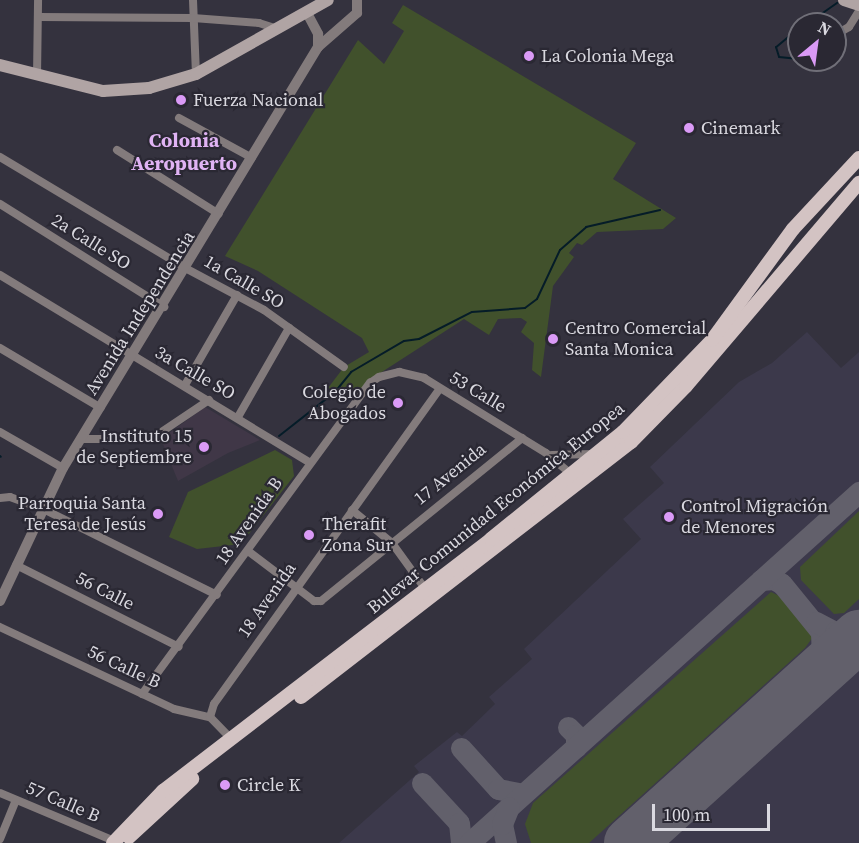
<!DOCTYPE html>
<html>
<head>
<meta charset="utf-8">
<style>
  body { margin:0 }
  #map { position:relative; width:859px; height:843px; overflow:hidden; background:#34323e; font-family:"Source Serif 4",serif }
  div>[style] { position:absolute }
  .built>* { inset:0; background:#3c394b }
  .education>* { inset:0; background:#403747 }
  .green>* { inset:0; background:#41512c }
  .stream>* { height:2px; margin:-1px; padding:0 1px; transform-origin:1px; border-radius:1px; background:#051c28 }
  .taxiway>* { height:21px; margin:-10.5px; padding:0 10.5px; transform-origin:10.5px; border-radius:10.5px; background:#62606b }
  .runway>* { height:52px; margin:-26px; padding:0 26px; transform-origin:26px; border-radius:26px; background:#62606b }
  .minor>* { height:8px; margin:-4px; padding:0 4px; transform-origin:4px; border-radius:4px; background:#837b7c }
  .tertiary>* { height:10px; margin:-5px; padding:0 5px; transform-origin:5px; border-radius:5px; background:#837b7c }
  .secondary>* { height:12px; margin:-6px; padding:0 6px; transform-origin:6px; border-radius:6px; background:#b0a4a4 }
  .primary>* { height:14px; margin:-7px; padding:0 7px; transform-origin:7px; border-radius:7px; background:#d3c3c3 }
  .dots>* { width:16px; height:16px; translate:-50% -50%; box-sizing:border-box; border:3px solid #2a2833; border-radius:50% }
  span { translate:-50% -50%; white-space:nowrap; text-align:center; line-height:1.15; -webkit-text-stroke:4.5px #2a2833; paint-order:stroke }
  .poi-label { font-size:18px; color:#dad9e0 }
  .left { translate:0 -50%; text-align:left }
  .right { translate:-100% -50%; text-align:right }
  .street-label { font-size:18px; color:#dad9e0 }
  .neighbourhood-label { font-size:20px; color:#e0b3f4; font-weight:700 }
  .north { position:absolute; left:787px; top:12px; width:60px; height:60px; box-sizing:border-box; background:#2a2833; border:2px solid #706f78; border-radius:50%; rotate:29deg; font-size:16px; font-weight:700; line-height:24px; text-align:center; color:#dad9e0 }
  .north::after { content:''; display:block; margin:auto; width:21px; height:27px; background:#da9af6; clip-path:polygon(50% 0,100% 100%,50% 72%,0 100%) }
  .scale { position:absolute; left:652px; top:804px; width:118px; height:27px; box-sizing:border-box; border:3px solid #dad9e0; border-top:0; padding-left:8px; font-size:18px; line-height:21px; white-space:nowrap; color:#dad9e0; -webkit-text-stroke:4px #2a2833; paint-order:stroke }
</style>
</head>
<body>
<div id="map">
  <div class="built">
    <div style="clip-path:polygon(807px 332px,841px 368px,859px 352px,859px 843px,339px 843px,419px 772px,414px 766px,457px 732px,462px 736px,495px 704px,489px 697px,532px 659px,524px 649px,641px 539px,623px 519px,664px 483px,650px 467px,739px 382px,772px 363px)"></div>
  </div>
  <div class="education">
    <div style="clip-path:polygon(205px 407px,260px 440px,228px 453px,178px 481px,161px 439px)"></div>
  </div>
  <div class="green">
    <div style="clip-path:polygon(403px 5px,636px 143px,613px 179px,676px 218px,663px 229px,597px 232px,582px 245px,577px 243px,569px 253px,574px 257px,553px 286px,541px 377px,532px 370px,534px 343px,521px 332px,527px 322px,521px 318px,498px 319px,489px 335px,464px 319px,371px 379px,352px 399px,328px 388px,344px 367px,369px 352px,362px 338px,258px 271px,225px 256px,358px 40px,384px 64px,404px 31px,392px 23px)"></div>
    <div style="clip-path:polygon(275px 450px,292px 460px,294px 476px,241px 544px,197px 549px,169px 537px,188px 492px)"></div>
    <div style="clip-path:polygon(859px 511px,859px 599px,844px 613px,834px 614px,801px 580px,800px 567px)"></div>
    <div style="clip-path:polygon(771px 592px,788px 600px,810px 625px,813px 637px,805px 648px,589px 843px,531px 843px,525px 824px,533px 803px)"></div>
  </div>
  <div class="stream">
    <div style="left:807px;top:24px;width:37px;rotate:-35deg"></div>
    <div style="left:799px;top:28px;width:30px;rotate:140deg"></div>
    <div style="left:776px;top:47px;width:10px;rotate:73deg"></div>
    <div style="left:779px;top:57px;width:20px;rotate:6deg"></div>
    <div style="left:809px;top:60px;width:29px;rotate:4deg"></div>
    <div style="left:279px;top:436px;width:71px;rotate:-38.2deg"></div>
    <div style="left:335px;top:392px;width:26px;rotate:-51deg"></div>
    <div style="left:351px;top:372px;width:61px;rotate:-30.3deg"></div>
    <div style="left:404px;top:341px;width:15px;rotate:-8deg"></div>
    <div style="left:419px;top:339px;width:59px;rotate:-27deg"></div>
    <div style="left:472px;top:312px;width:53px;rotate:-4.3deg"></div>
    <div style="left:525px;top:308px;width:15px;rotate:-37deg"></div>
    <div style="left:537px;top:299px;width:54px;rotate:-64.9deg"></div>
    <div style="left:560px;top:250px;width:35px;rotate:-41deg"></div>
    <div style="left:586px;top:227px;width:76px;rotate:-12.9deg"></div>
    <div style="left:0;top:456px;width:1px;rotate:45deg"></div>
  </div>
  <div class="taxiway">
    <div style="left:761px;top:580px;width:13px;rotate:-4deg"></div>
    <div style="left:774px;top:579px;width:9px;rotate:32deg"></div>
    <div style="left:782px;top:584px;width:62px;rotate:50.9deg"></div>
    <div style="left:821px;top:632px;width:26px;rotate:88deg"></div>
    <div style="left:822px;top:658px;width:22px;rotate:114deg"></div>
    <div style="left:816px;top:622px;width:21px;rotate:28deg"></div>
    <div style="left:835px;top:632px;width:24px;rotate:-5deg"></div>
    <div style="left:568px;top:727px;width:11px;rotate:45deg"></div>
    <div style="left:576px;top:735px;width:12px;rotate:90deg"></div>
    <div style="left:461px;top:748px;width:55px;rotate:47.9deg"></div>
    <div style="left:498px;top:789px;width:25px;rotate:11deg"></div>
    <div style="left:422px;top:783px;width:54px;rotate:47.2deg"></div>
    <div style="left:459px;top:823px;width:20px;rotate:84deg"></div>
    <div style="left:469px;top:843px;width:525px;rotate:-41.99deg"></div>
    <div style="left:506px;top:843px;width:19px;rotate:-102deg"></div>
    <div style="left:502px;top:824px;width:18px;rotate:-68deg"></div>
  </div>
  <div class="runway">
    <div style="left:630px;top:843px;width:309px;rotate:-42.1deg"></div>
  </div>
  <div class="minor">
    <div style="left:193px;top:0;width:74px;rotate:87.7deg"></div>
    <div style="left:39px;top:17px;width:154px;rotate:0.4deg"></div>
    <div style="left:193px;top:18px;width:66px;rotate:4.3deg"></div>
    <div style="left:259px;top:23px;width:19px;rotate:18deg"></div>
    <div style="left:835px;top:35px;width:16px;rotate:-30deg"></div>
    <div style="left:849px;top:27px;width:19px;rotate:-58deg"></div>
    <div style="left:37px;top:76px;width:76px;rotate:-89.2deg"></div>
    <div style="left:179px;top:118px;width:83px;rotate:28.7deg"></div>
    <div style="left:117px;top:150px;width:120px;rotate:32.1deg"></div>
    <div style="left:0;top:157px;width:218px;rotate:30.9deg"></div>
    <div style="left:187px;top:269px;width:87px;rotate:28deg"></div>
    <div style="left:264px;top:310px;width:98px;rotate:35.5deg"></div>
    <div style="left:0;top:204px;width:194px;rotate:32.1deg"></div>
    <div style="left:0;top:275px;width:363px;rotate:31.2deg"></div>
    <div style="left:0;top:348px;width:117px;rotate:30.7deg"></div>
    <div style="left:185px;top:385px;width:104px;rotate:-60deg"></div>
    <div style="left:238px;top:417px;width:103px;rotate:-60.2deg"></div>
    <div style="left:0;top:432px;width:73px;rotate:29.7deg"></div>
    <div style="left:81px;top:439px;width:70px"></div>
    <div style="left:151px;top:439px;width:70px;rotate:-33.9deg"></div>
    <div style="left:552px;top:455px;width:41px;rotate:-1.4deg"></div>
    <div style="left:0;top:498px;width:10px;rotate:-6deg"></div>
    <div style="left:10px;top:497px;width:33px;rotate:20deg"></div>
    <div style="left:41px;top:508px;width:196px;rotate:26.3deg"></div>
    <div style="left:352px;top:510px;width:52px;rotate:39.5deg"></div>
    <div style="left:392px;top:543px;width:58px;rotate:54.1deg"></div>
    <div style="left:248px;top:551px;width:83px;rotate:37.1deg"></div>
    <div style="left:314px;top:601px;width:7px"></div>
    <div style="left:321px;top:601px;width:259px;rotate:-39deg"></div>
    <div style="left:16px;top:565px;width:182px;rotate:26.7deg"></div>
    <div style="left:0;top:627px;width:192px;rotate:25.2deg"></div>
    <div style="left:174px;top:709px;width:37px;rotate:13deg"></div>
    <div style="left:210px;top:717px;width:30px;rotate:46deg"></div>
    <div style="left:142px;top:694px;width:386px;rotate:-53.8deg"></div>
    <div style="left:370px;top:383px;width:11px;rotate:-34deg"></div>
    <div style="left:379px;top:377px;width:21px;rotate:-14deg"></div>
    <div style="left:399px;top:372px;width:26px;rotate:13deg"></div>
    <div style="left:424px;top:378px;width:143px;rotate:31.6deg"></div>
    <div style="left:546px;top:453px;width:33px;rotate:40deg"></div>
    <div style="left:210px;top:717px;width:14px;rotate:-73deg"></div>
    <div style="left:214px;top:704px;width:388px;rotate:-54.4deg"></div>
    <div style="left:0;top:793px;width:124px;rotate:22.8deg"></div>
    <div style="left:0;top:839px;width:42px;rotate:-67.7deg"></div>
  </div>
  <div class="tertiary">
    <div style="left:307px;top:13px;width:24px;rotate:62deg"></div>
    <div style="left:318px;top:34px;width:13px;rotate:90deg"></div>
    <div style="left:0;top:601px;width:147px;rotate:-64.7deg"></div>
    <div style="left:63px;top:468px;width:492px;rotate:-58.8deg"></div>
    <div style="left:318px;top:47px;width:52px;rotate:-41.1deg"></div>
    <div style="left:357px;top:13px;width:13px;rotate:-90deg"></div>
  </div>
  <div class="secondary">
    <div style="left:844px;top:0;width:16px;rotate:18deg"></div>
    <div style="left:0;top:65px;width:106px;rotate:14.2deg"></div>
    <div style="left:103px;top:91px;width:46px;rotate:-3.7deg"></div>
    <div style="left:149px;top:88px;width:49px;rotate:-16.6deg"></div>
    <div style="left:196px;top:74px;width:151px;rotate:-29.3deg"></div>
  </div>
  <div class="primary">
    <div style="left:301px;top:697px;width:417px;rotate:-37.7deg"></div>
    <div style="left:631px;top:442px;width:78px;rotate:-45.5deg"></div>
    <div style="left:686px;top:386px;width:267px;rotate:-49.6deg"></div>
    <div style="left:129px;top:837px;width:86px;rotate:-42.6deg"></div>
    <div style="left:113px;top:843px;width:72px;rotate:-46.1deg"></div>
    <div style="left:163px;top:791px;width:414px;rotate:-37.5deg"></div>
    <div style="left:491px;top:539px;width:170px;rotate:-39deg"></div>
    <div style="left:623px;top:432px;width:128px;rotate:-45.9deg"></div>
    <div style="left:712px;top:340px;width:137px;rotate:-53.9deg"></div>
    <div style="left:793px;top:229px;width:97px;rotate:-47.1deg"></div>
  </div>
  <div class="dots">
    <div style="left:529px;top:56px;background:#da9af6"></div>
    <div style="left:181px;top:100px;background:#da9af6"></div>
    <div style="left:689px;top:128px;background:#da9af6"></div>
    <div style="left:553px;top:339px;background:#da9af6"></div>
    <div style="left:398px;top:403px;background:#da9af6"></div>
    <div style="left:204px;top:447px;background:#da9af6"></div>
    <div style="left:158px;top:514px;background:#da9af6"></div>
    <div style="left:669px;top:517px;background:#da9af6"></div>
    <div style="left:309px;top:535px;background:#da9af6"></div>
    <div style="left:225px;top:785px;background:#da9af6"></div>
  </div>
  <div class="poi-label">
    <span class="left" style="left:541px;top:56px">La Colonia Mega</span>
    <span class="left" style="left:193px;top:100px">Fuerza Nacional</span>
    <span class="left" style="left:701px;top:128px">Cinemark</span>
    <span class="left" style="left:565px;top:339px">Centro Comercial<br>Santa Monica</span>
    <span class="right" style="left:386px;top:403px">Colegio de<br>Abogados</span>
    <span class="right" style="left:192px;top:447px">Instituto 15<br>de Septiembre</span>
    <span class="right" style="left:146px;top:514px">Parroquia Santa<br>Teresa de Jesús</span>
    <span class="left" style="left:681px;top:517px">Control Migración<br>de Menores</span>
    <span class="left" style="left:322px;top:535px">Therafit<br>Zona Sur</span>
    <span class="left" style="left:237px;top:785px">Circle K</span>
  </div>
  <div class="street-label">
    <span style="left:91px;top:242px;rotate:32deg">2a Calle SO</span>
    <span style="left:244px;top:282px;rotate:30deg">1a Calle SO</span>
    <span style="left:140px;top:313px;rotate:-58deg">Avenida Independencia</span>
    <span style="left:195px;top:373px;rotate:30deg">3a Calle SO</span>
    <span style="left:478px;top:392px;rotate:31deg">53 Calle</span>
    <span style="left:450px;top:474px;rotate:-39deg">17 Avenida</span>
    <span style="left:496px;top:508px;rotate:-39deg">Bulevar Comunidad Económica Europea</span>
    <span style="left:249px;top:521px;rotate:-55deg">18 Avenida B</span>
    <span style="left:105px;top:591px;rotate:27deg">56 Calle</span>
    <span style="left:267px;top:600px;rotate:-55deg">18 Avenida</span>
    <span style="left:124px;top:667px;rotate:25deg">56 Calle B</span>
    <span style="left:63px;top:802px;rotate:23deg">57 Calle B</span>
  </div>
  <div class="neighbourhood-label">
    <span style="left:184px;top:152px">Colonia<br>Aeropuerto</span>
  </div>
  <div class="north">N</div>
  <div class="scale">100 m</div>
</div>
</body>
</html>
